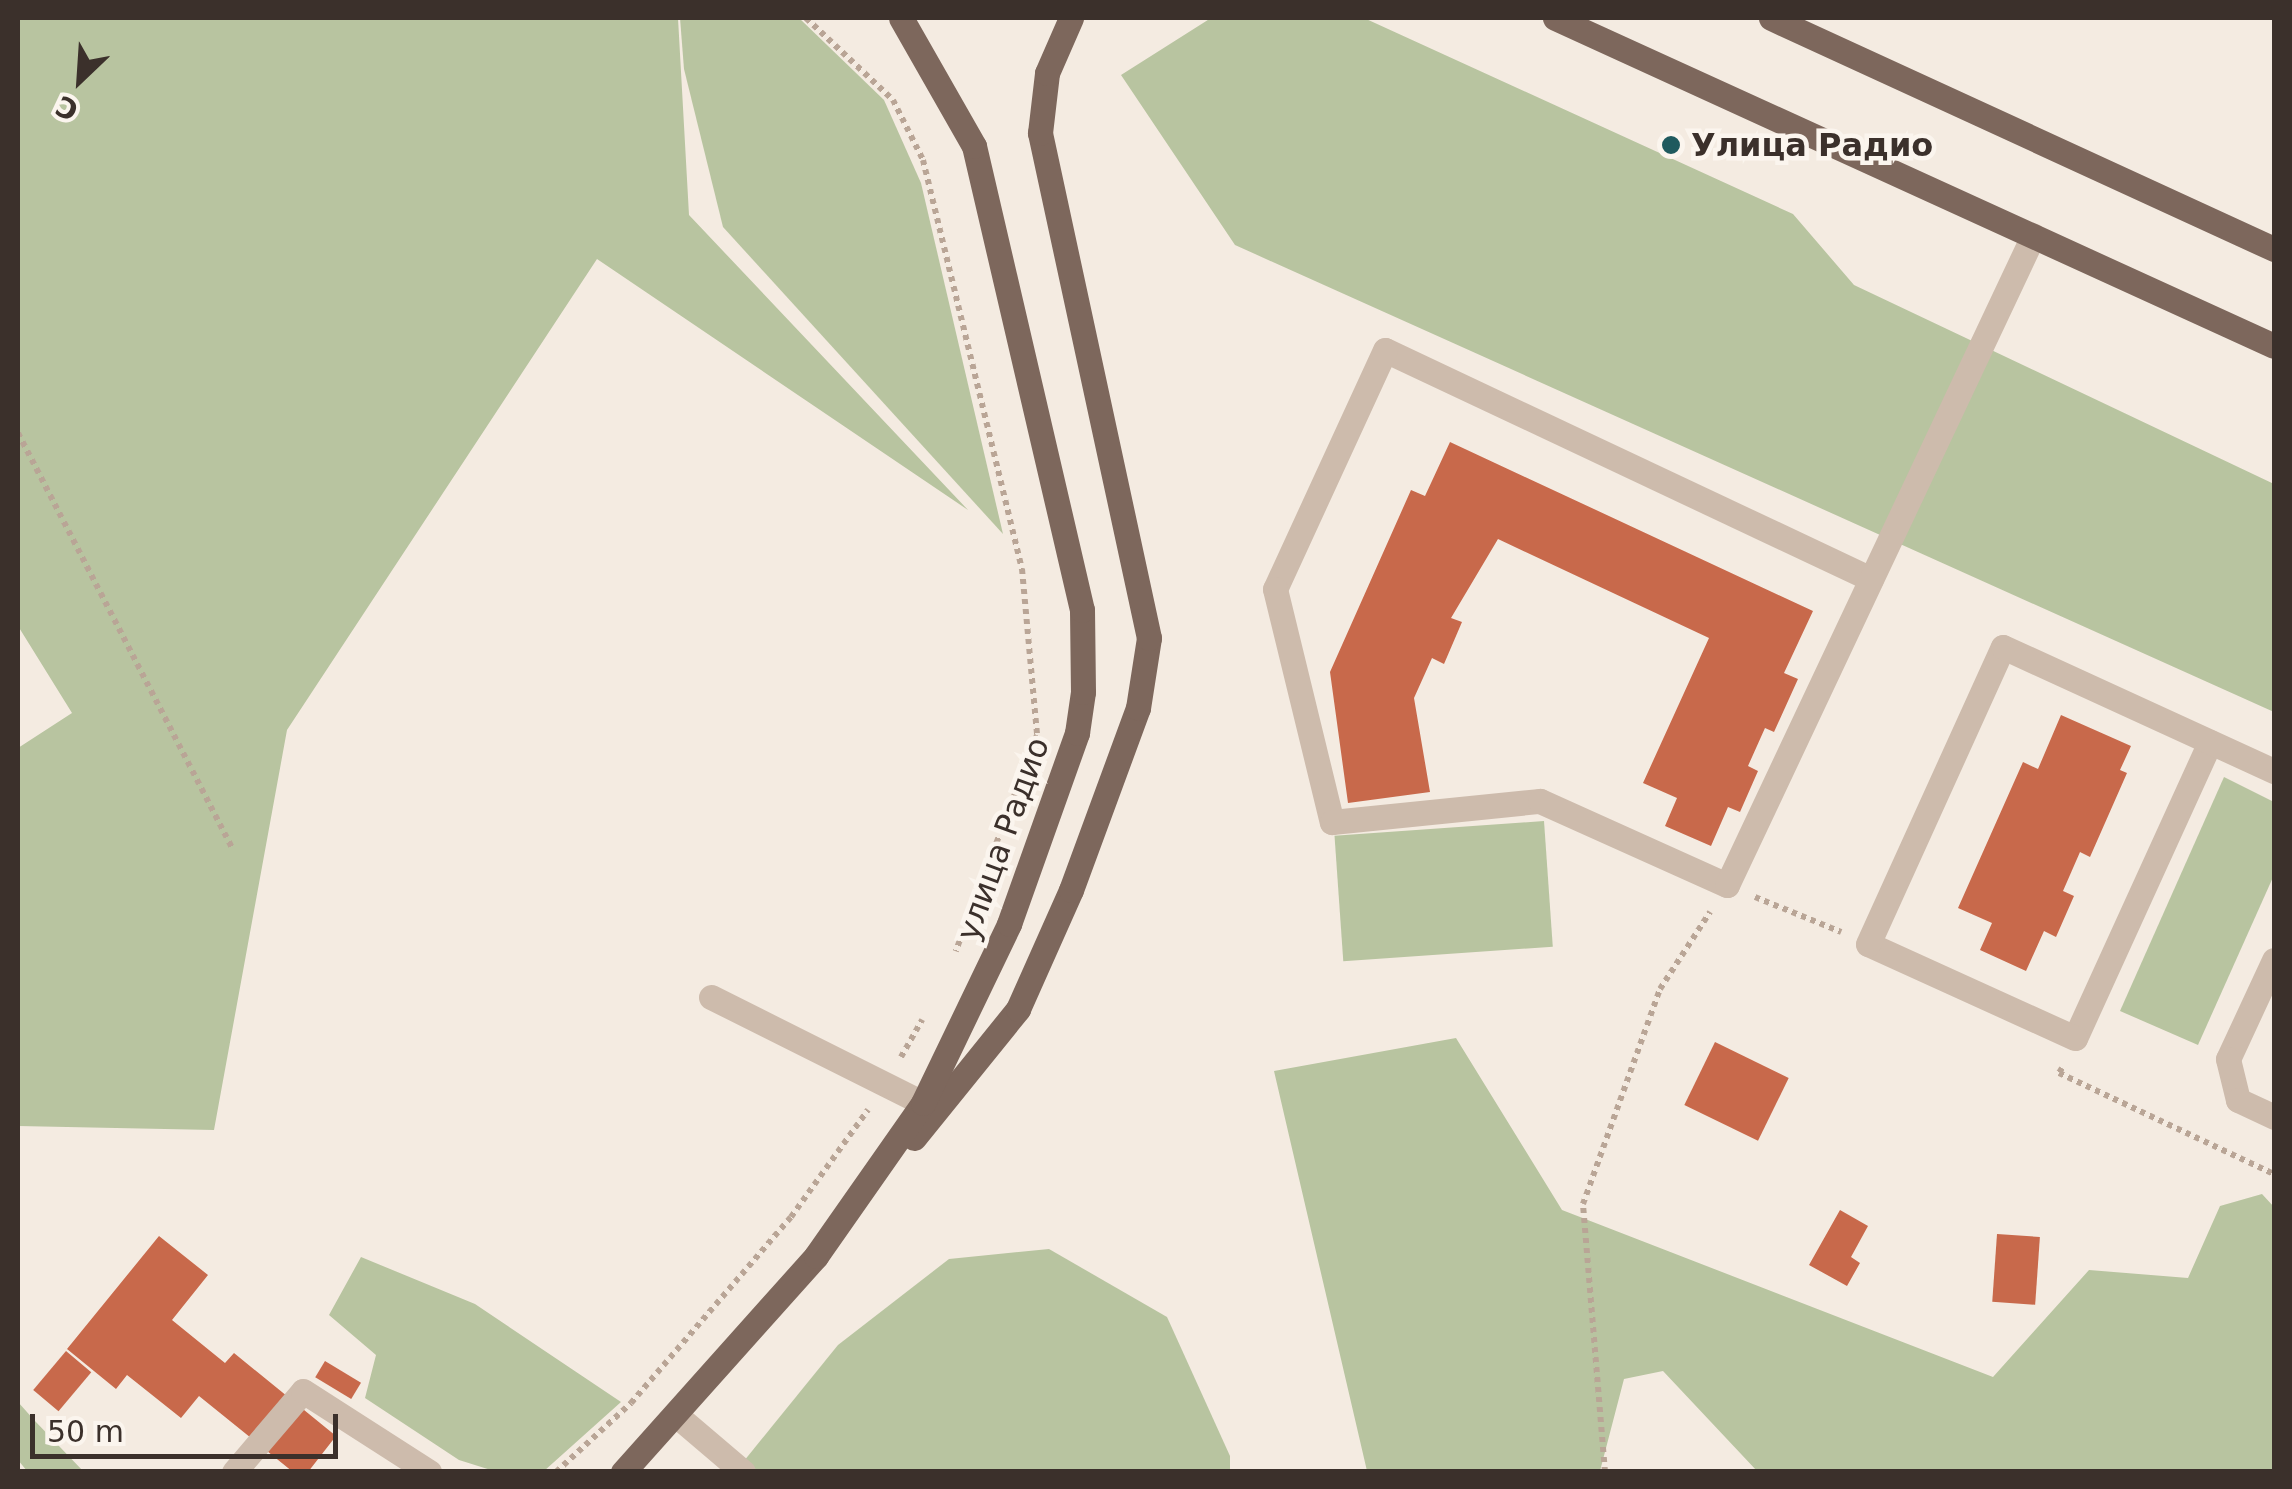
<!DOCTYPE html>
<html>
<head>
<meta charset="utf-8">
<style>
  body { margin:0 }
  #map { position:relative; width:2292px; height:1489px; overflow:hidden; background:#f4ebe1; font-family:"DejaVu Sans",sans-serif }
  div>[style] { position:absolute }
  .green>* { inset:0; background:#b8c4a0; transform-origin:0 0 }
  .building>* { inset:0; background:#c8694b; transform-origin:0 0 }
  .path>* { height:6px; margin-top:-3px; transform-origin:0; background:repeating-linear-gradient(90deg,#b9a596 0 5px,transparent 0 10px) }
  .minor>* { height:25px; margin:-12.5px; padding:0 12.5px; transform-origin:12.5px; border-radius:12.5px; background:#cdbbac }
  .major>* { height:25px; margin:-12.5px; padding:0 12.5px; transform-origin:12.5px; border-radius:12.5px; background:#7d675c }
  .dots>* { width:28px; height:28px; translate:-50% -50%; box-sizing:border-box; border:5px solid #fbf5ee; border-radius:50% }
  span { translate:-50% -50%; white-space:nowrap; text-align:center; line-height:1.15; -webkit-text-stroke:9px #fbf5ee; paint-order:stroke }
  .poi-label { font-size:32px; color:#3b302b; font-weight:700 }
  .left { translate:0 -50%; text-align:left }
  .street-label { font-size:32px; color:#3b302b }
  .frame { position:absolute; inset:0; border:20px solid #3b302b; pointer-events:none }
  .north { position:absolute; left:30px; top:30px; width:100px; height:100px; -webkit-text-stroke:8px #fbf5ee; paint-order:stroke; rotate:205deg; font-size:28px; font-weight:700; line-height:40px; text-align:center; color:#3b302b }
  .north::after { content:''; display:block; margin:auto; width:35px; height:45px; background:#3b302b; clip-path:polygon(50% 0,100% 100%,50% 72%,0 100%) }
  .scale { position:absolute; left:30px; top:1414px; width:308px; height:45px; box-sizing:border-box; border:5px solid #3b302b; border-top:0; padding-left:12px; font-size:30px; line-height:35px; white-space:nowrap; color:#3b302b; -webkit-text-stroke:8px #fbf5ee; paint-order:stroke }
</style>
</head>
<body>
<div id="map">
  <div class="green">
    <div style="clip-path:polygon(18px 18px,678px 18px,689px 215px,968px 510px,597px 259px,287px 730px,214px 1130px,18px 1126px,18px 748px,72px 713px,18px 626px)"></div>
    <div style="clip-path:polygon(680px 18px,799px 18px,884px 100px,921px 183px,1003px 534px,723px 227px,684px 69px)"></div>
    <div style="clip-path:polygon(1211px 18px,1364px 18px,1793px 214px,1854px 285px,2274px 484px,2274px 712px,1235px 245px,1121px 75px)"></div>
    <div style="clip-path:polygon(2224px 777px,2274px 802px,2274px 875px,2198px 1045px,2120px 1011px)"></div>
    <div style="left:1544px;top:821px;width:126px;height:210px;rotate:86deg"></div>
    <div style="clip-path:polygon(1456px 1038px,1562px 1210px,1993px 1377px,2089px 1270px,2188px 1278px,2220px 1206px,2262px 1194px,2274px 1207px,2274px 1471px,1757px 1471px,1663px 1371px,1624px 1379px,1600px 1471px,1367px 1471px,1274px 1071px)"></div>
    <div style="clip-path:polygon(1049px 1249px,1167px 1317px,1230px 1456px,1230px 1472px,735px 1472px,838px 1345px,949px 1259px)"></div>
    <div style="clip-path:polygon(361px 1257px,475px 1304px,621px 1402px,544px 1471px,494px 1471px,459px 1460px,365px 1398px,376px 1355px,329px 1315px)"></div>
    <div style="clip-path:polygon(18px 1402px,35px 1421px,83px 1471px,27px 1471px,18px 1460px)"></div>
  </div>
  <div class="building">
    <div style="clip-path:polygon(1450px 442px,1813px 611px,1784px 673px,1798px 679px,1774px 732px,1765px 728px,1748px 766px,1758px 771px,1740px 812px,1728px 807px,1711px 846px,1665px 826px,1677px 798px,1643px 783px,1709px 638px,1498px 539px,1451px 618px,1462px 622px,1444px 664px,1432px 658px,1414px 698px,1430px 792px,1348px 803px,1330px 672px,1411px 490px,1425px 496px)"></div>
    <div style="clip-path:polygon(2061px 715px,2131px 746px,2120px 770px,2127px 773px,2090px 857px,2080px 852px,2063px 891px,2074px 896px,2056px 937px,2044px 931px,2026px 971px,1980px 950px,1992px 923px,1958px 908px,2023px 762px,2038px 769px)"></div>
    <div style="left:1715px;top:1042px;width:82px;height:70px;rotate:26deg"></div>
    <div style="clip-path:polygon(1840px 1210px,1868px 1226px,1851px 1257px,1860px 1263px,1847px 1286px,1809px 1265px)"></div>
    <div style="left:1997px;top:1234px;width:43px;height:68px;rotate:4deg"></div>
    <div style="clip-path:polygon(159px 1236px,208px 1275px,172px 1320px,225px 1363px,234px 1353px,336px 1436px,308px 1472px,293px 1472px,199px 1396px,181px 1418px,127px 1375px,116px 1389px,67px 1349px)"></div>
    <div style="left:66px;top:1351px;width:33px;height:51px;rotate:40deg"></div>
    <div style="left:325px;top:1361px;width:42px;height:19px;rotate:31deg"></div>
  </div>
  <div class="path">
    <div style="left:806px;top:18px;width:120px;rotate:43.3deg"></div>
    <div style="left:893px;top:100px;width:67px;rotate:63.4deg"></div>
    <div style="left:923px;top:160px;width:421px;rotate:76.4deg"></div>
    <div style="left:1022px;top:569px;width:167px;rotate:84.8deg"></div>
    <div style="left:1037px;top:735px;width:231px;rotate:110.6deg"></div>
    <div style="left:18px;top:433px;width:469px;rotate:62.7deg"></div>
    <div style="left:1755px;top:897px;width:93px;rotate:22.1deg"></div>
    <div style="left:901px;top:1057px;width:43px;rotate:-60.4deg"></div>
    <div style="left:2062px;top:1068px;width:6px;rotate:121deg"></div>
    <div style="left:2059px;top:1073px;width:238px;rotate:25.2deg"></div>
    <div style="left:556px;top:1472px;width:102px;rotate:-42.6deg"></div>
    <div style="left:631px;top:1403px;width:245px;rotate:-49.3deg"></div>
    <div style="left:791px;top:1217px;width:132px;rotate:-54.3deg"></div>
    <div style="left:1605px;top:1472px;width:269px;rotate:-94.7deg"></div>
    <div style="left:1583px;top:1204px;width:228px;rotate:-70.3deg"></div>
    <div style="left:1660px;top:989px;width:92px;rotate:-57deg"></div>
  </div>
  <div class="minor">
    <div style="left:1871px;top:579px;width:537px;rotate:-154.77deg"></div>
    <div style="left:1385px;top:350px;width:263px;rotate:114.7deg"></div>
    <div style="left:1275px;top:589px;width:240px;rotate:76.3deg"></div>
    <div style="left:1332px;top:822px;width:209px;rotate:-5.8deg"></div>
    <div style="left:1540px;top:801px;width:205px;rotate:24.2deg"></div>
    <div style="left:1727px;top:885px;width:718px;rotate:-64.76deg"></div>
    <div style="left:2210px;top:742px;width:325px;rotate:114.5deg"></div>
    <div style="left:2075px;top:1038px;width:227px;rotate:-155.6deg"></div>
    <div style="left:1868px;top:944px;width:326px;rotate:-65.6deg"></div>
    <div style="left:2003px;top:647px;width:298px;rotate:24.6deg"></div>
    <div style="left:2274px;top:960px;width:109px;rotate:114.9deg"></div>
    <div style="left:2228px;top:1059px;width:42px;rotate:76.3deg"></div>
    <div style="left:2238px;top:1100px;width:40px;rotate:25deg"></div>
    <div style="left:711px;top:997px;width:237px;rotate:26.6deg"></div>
    <div style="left:676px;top:1415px;width:88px;rotate:40.4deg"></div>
    <div style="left:234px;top:1472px;width:106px;rotate:-49.6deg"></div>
    <div style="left:303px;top:1391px;width:150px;rotate:32.7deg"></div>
  </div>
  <div class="major">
    <div style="left:1555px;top:18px;width:790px;rotate:24.52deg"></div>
    <div style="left:1771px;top:18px;width:554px;rotate:24.67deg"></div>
    <div style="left:914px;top:1138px;width:166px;rotate:-51.1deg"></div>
    <div style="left:1018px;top:1009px;width:130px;rotate:-66deg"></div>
    <div style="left:1071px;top:890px;width:194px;rotate:-69.8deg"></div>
    <div style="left:1138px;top:708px;width:71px;rotate:-81.1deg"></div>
    <div style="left:1149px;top:638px;width:517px;rotate:-102.18deg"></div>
    <div style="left:1040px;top:133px;width:60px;rotate:-83.3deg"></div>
    <div style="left:1047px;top:73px;width:60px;rotate:-66.4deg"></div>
    <div style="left:623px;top:1472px;width:290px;rotate:-48.2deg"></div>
    <div style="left:816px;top:1256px;width:187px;rotate:-55deg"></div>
    <div style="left:923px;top:1103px;width:199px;rotate:-64.3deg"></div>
    <div style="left:1009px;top:924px;width:203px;rotate:-70.4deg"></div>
    <div style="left:1077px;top:733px;width:41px;rotate:-81.7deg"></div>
    <div style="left:1083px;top:692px;width:82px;rotate:-90.7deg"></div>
    <div style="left:1082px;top:610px;width:476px;rotate:-103.1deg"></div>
    <div style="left:974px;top:146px;width:147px;rotate:-119.7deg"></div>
  </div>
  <div class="dots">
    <div style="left:1671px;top:145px;background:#1f5a5e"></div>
  </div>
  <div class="poi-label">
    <span class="left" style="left:1691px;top:145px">Улица Радио</span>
  </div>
  <div class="street-label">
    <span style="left:1003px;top:839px;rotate:-70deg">улица Радио</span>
  </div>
  <div class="frame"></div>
  <div class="north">С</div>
  <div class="scale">50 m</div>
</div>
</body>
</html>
